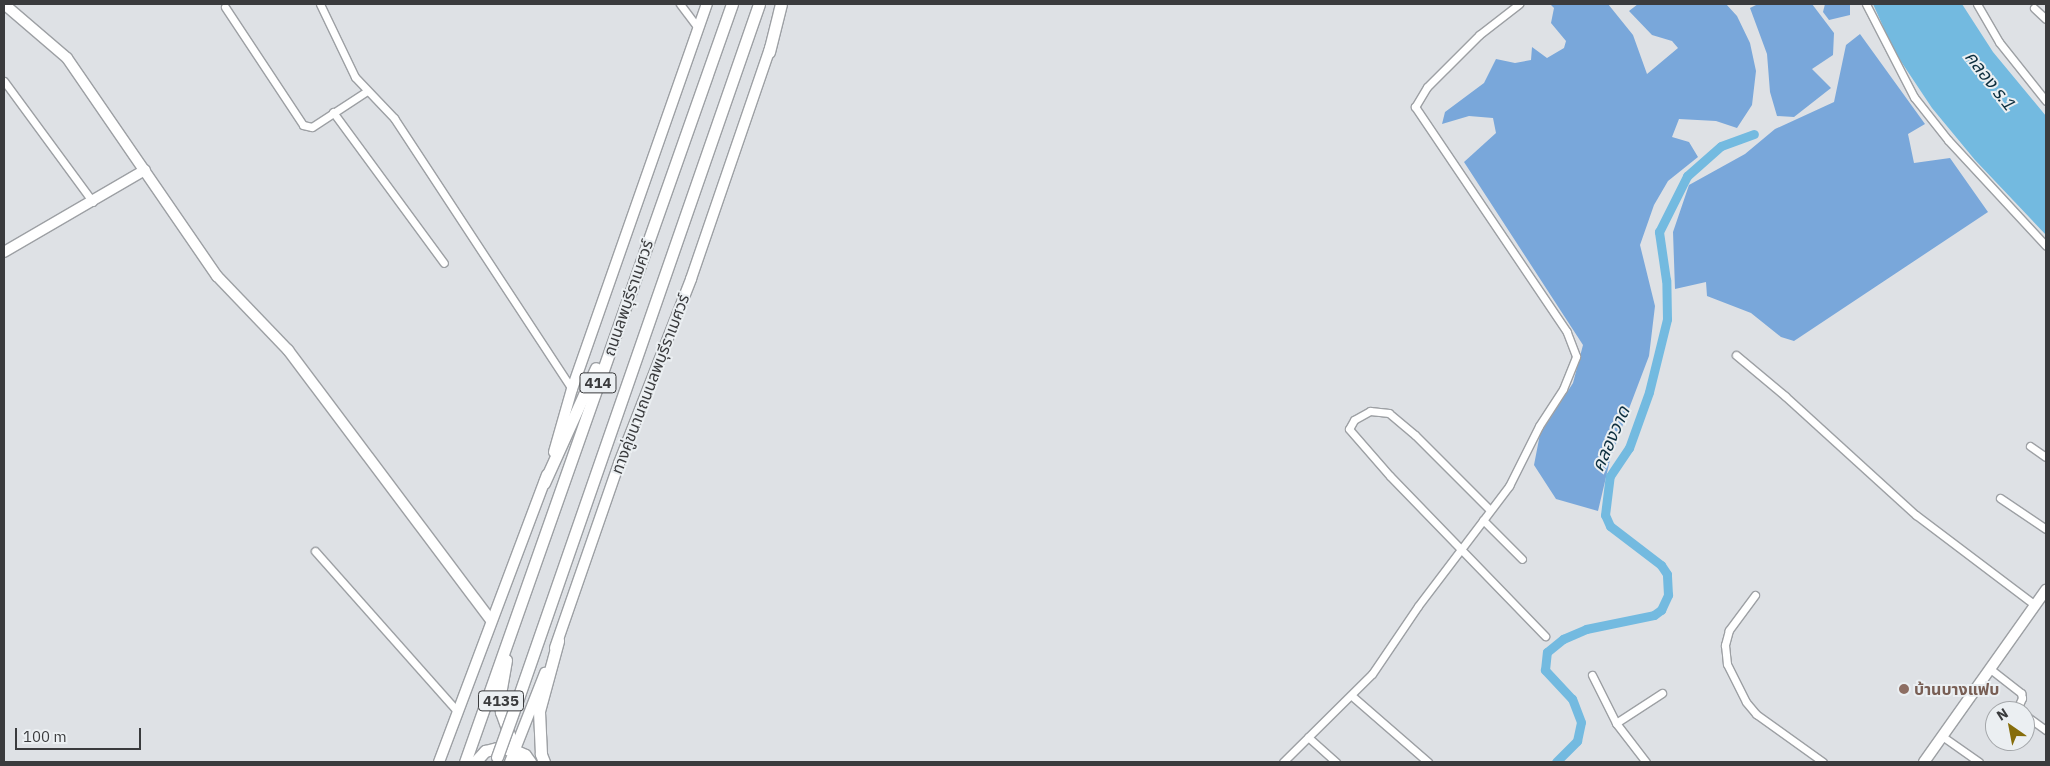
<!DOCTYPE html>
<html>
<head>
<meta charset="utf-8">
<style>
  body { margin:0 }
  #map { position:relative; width:2050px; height:766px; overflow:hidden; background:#dee1e5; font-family:"IBM Plex Sans","Noto Sans Thai",sans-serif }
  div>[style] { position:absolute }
  .forest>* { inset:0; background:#79a7da }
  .water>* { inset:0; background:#73bae0 }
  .canal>* { height:9px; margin:-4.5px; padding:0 4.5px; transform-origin:4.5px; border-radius:4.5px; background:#73bae0 }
  .roads { filter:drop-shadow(1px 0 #9da0a4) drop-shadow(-1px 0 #9da0a4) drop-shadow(0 1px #9da0a4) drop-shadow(0 -1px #9da0a4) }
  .street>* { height:7px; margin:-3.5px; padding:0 3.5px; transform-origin:3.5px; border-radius:3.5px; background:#fff }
  .secondary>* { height:10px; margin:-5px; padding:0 5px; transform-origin:5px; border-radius:5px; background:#fff }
  .primary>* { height:11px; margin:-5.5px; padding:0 5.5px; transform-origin:5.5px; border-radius:5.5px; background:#fff }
  .bridges { filter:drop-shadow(1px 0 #9da0a4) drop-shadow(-1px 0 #9da0a4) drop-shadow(0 1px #9da0a4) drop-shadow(0 -1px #9da0a4) }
  .primary-bridge>* { height:11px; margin:-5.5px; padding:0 5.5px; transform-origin:5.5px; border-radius:5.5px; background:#fff }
  .dots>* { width:14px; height:14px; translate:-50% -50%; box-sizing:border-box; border:2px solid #ebeff2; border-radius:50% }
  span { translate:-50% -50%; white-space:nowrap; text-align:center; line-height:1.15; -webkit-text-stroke:4px #ebeff2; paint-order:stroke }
  .shield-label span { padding:1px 4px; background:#ebeff2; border:1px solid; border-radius:4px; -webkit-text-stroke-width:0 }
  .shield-label { font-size:15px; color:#3a3b3d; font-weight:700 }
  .street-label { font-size:16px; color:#3a3b3d }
  .education-label { font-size:16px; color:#785e54; font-weight:700 }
  .left { translate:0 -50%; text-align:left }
  .water-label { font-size:18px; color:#0c2e3e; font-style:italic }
  .frame { position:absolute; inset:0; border:5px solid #3a3b3d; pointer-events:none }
  .north { position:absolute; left:1985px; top:701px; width:50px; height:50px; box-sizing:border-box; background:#ebeff2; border:1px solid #a4a7aa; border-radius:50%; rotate:327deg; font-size:14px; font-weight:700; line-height:20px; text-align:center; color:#3a3b3d }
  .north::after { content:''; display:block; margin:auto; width:18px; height:22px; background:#866d0b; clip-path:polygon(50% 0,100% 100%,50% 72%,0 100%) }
  .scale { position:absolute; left:15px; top:728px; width:126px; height:22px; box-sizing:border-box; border:2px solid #3a3b3d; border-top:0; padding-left:6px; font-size:15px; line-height:18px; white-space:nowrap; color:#3a3b3d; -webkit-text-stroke:4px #ebeff2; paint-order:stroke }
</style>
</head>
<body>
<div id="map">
  <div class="forest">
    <div style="clip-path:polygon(1550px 4px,1608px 4px,1633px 35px,1647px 74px,1678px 48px,1672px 41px,1652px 35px,1629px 11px,1638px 4px,1726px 4px,1737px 16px,1750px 43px,1756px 71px,1752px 105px,1737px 128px,1716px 121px,1679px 119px,1672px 137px,1689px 142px,1698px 157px,1668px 181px,1654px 205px,1640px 245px,1655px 306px,1649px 356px,1611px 456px,1598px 511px,1556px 499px,1534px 465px,1540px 434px,1573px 383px,1583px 345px,1464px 162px,1496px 133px,1493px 118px,1469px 116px,1442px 124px,1445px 112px,1484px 83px,1496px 59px,1515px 63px,1531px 60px,1532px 47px,1547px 58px,1564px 48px,1566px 41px,1551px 23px,1554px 8px)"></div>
    <div style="clip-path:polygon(1758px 4px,1812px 4px,1834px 33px,1833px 55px,1812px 69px,1831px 88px,1794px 117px,1777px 116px,1770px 92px,1767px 54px,1750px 8px)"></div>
    <div style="clip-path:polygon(1825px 4px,1850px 4px,1850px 15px,1829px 20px,1823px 12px)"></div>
    <div style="clip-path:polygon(1860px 34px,1925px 124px,1908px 134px,1914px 163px,1950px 158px,1988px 212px,1794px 341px,1781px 337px,1751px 313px,1707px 296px,1706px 282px,1675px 289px,1673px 232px,1689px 185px,1745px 154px,1775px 129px,1834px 102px,1846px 45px)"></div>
  </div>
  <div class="water">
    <div style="clip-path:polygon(1873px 4px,1962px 4px,1993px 52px,2046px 116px,2046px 235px,1975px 160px,1932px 108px,1894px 51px)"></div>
  </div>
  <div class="canal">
    <div style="left:1556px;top:762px;width:30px;rotate:-45deg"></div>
    <div style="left:1577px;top:741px;width:19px;rotate:-78deg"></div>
    <div style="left:1581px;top:722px;width:25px;rotate:-111deg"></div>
    <div style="left:1572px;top:699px;width:40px;rotate:-133deg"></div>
    <div style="left:1545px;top:670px;width:18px;rotate:-84deg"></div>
    <div style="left:1547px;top:652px;width:21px;rotate:-39deg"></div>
    <div style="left:1563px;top:639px;width:25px;rotate:-23deg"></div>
    <div style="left:1586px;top:629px;width:69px;rotate:-11.6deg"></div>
    <div style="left:1654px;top:615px;width:9px;rotate:-36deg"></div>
    <div style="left:1661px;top:610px;width:17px;rotate:-65deg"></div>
    <div style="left:1668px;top:595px;width:21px;rotate:-93deg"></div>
    <div style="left:1667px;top:574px;width:11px;rotate:-124deg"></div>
    <div style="left:1661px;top:565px;width:64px;rotate:-142.6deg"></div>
    <div style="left:1610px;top:526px;width:12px;rotate:-114deg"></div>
    <div style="left:1605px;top:515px;width:39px;rotate:-83deg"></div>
    <div style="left:1610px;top:476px;width:34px;rotate:-56deg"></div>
    <div style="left:1629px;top:448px;width:59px;rotate:-70.3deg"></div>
    <div style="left:1649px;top:392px;width:75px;rotate:-76.1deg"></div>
    <div style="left:1667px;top:319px;width:39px;rotate:-91deg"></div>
    <div style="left:1666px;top:280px;width:49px;rotate:-98.3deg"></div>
    <div style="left:1659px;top:232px;width:63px;rotate:-63.4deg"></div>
    <div style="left:1687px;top:176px;width:45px;rotate:-41.4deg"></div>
    <div style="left:1721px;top:146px;width:35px;rotate:-20deg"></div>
  </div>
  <div class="roads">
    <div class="street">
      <div style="left:320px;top:4px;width:81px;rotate:64.4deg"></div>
      <div style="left:355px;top:77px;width:57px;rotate:46.4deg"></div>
      <div style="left:394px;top:118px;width:324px;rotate:56.7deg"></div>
      <div style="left:680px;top:4px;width:30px;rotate:53deg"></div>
      <div style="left:1866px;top:4px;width:105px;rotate:62.7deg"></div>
      <div style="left:1914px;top:97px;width:55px;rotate:51.7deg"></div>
      <div style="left:1948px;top:140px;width:144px;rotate:47.2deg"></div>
      <div style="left:1977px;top:4px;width:44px;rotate:59.9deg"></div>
      <div style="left:1999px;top:42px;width:75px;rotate:51.5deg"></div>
      <div style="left:225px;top:7px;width:141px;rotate:56.5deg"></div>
      <div style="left:303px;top:125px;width:9px;rotate:13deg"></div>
      <div style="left:312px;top:127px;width:66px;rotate:-33.2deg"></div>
      <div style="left:2034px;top:8px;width:16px;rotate:43deg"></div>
      <div style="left:4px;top:81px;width:150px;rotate:53.7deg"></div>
      <div style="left:333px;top:112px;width:187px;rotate:53.7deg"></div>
      <div style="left:1736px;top:355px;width:64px;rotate:39.9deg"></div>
      <div style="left:1785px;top:396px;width:177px;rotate:42.3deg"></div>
      <div style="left:1916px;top:515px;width:149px;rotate:37.1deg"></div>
      <div style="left:2030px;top:446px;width:19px;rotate:35deg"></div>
      <div style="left:2000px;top:498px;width:55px;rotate:34deg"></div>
      <div style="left:1490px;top:510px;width:106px;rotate:-135deg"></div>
      <div style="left:1415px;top:435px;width:34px;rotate:-140deg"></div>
      <div style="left:1389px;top:413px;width:19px;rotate:-174deg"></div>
      <div style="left:1370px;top:411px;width:18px;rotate:151deg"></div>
      <div style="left:1354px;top:420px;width:10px;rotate:119deg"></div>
      <div style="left:1349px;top:429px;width:62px;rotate:48.9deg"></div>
      <div style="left:1390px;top:476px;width:223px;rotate:45.9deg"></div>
      <div style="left:1483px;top:520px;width:55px;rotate:45deg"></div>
      <div style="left:315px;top:551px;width:214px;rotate:48.4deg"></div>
      <div style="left:1755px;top:595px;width:44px;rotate:126.6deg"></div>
      <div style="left:1729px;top:630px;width:16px;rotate:105deg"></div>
      <div style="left:1725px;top:645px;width:19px;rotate:84deg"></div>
      <div style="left:1727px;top:664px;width:42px;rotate:63.4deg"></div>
      <div style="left:1746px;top:702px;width:16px;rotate:50deg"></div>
      <div style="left:1756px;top:714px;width:82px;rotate:35.6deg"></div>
      <div style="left:1989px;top:668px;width:41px;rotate:38deg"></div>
      <div style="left:2021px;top:693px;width:5px;rotate:79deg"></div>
      <div style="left:2022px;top:698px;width:12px;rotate:114deg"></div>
      <div style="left:2017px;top:709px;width:3px;rotate:45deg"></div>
      <div style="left:1592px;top:675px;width:54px;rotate:63.4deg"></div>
      <div style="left:1616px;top:723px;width:49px;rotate:52.4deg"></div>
      <div style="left:1352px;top:696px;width:101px;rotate:41deg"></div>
      <div style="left:2025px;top:715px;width:26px;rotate:36deg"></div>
      <div style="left:1616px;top:723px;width:55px;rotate:-33.1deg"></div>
      <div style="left:1942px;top:736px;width:45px;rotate:35.1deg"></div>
      <div style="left:1308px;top:737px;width:38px;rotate:42deg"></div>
      <div style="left:1283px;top:762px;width:125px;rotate:-44.7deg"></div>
      <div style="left:1372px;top:674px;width:82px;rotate:-55.9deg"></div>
      <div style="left:1418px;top:606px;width:151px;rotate:-52.8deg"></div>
      <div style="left:1509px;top:486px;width:67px;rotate:-63.4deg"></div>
      <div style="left:1539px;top:426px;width:44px;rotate:-57deg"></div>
      <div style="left:1563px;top:389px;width:35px;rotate:-68deg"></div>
      <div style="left:1576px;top:356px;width:26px;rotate:-111deg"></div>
      <div style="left:1567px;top:332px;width:272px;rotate:-124deg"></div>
      <div style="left:1415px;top:107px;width:23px;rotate:-59deg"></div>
      <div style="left:1427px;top:87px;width:74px;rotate:-45deg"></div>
      <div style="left:1479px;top:35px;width:51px;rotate:-37.8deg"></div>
    </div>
    <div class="secondary">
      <div style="left:4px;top:4px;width:83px;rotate:40.6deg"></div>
      <div style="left:67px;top:58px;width:265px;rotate:55.5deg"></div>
      <div style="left:217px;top:276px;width:103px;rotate:46.2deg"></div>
      <div style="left:288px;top:350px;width:338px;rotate:53.1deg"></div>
      <div style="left:4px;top:252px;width:163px;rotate:-30.2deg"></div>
      <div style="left:554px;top:452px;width:66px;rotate:-74.1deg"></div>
      <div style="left:572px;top:389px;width:408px;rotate:-70.7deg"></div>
      <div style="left:555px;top:648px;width:196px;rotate:-70.9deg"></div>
      <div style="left:619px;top:463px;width:198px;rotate:-68.6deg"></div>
      <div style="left:691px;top:279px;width:247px;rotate:-71.1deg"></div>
      <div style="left:439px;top:762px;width:307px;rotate:-69.4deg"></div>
      <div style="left:510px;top:762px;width:96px;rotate:-68.5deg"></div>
      <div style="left:1924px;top:762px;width:211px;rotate:-54.7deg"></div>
    </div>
    <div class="primary">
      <div style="left:769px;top:52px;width:49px;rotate:-76deg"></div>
      <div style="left:544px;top:483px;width:126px;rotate:-65.7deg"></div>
      <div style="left:506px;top:660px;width:36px;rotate:100deg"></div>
      <div style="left:500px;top:695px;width:17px;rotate:87deg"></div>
      <div style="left:501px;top:712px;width:53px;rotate:70.2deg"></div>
      <div style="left:515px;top:707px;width:744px;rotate:-70.86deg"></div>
      <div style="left:465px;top:762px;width:804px;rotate:-70.6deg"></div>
      <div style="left:475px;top:762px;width:15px;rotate:-48deg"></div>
      <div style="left:485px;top:751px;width:12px;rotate:-14deg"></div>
      <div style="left:497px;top:748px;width:17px;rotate:7deg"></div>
      <div style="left:514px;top:750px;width:12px;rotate:24deg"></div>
      <div style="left:525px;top:755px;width:9px;rotate:54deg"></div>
      <div style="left:544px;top:762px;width:9px;rotate:-111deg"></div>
      <div style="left:541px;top:754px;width:43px;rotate:-92.7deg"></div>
      <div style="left:539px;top:711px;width:73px;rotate:-74.8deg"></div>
    </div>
  </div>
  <div class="bridges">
    <div class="primary-bridge">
      <div style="left:497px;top:757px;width:53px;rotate:-70.2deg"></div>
    </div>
  </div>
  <div class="dots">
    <div style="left:1904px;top:689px;background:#8d6e63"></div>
  </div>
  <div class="shield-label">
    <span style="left:598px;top:383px">414</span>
    <span style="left:501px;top:701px">4135</span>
  </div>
  <div class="street-label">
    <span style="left:628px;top:298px;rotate:-71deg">ถนนลพบุรีราเมศวร์</span>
    <span style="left:650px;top:384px;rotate:-69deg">ทางคู่ขนานถนนลพบุรีราเมศวร์</span>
  </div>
  <div class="education-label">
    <span class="left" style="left:1914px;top:689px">บ้านบางแฟบ</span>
  </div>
  <div class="water-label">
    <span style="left:1990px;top:81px;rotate:52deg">คลอง ร.1</span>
    <span style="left:1611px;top:439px;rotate:-66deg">คลองวาด</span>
  </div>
  <div class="frame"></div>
  <div class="north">N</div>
  <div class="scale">100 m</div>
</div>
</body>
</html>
